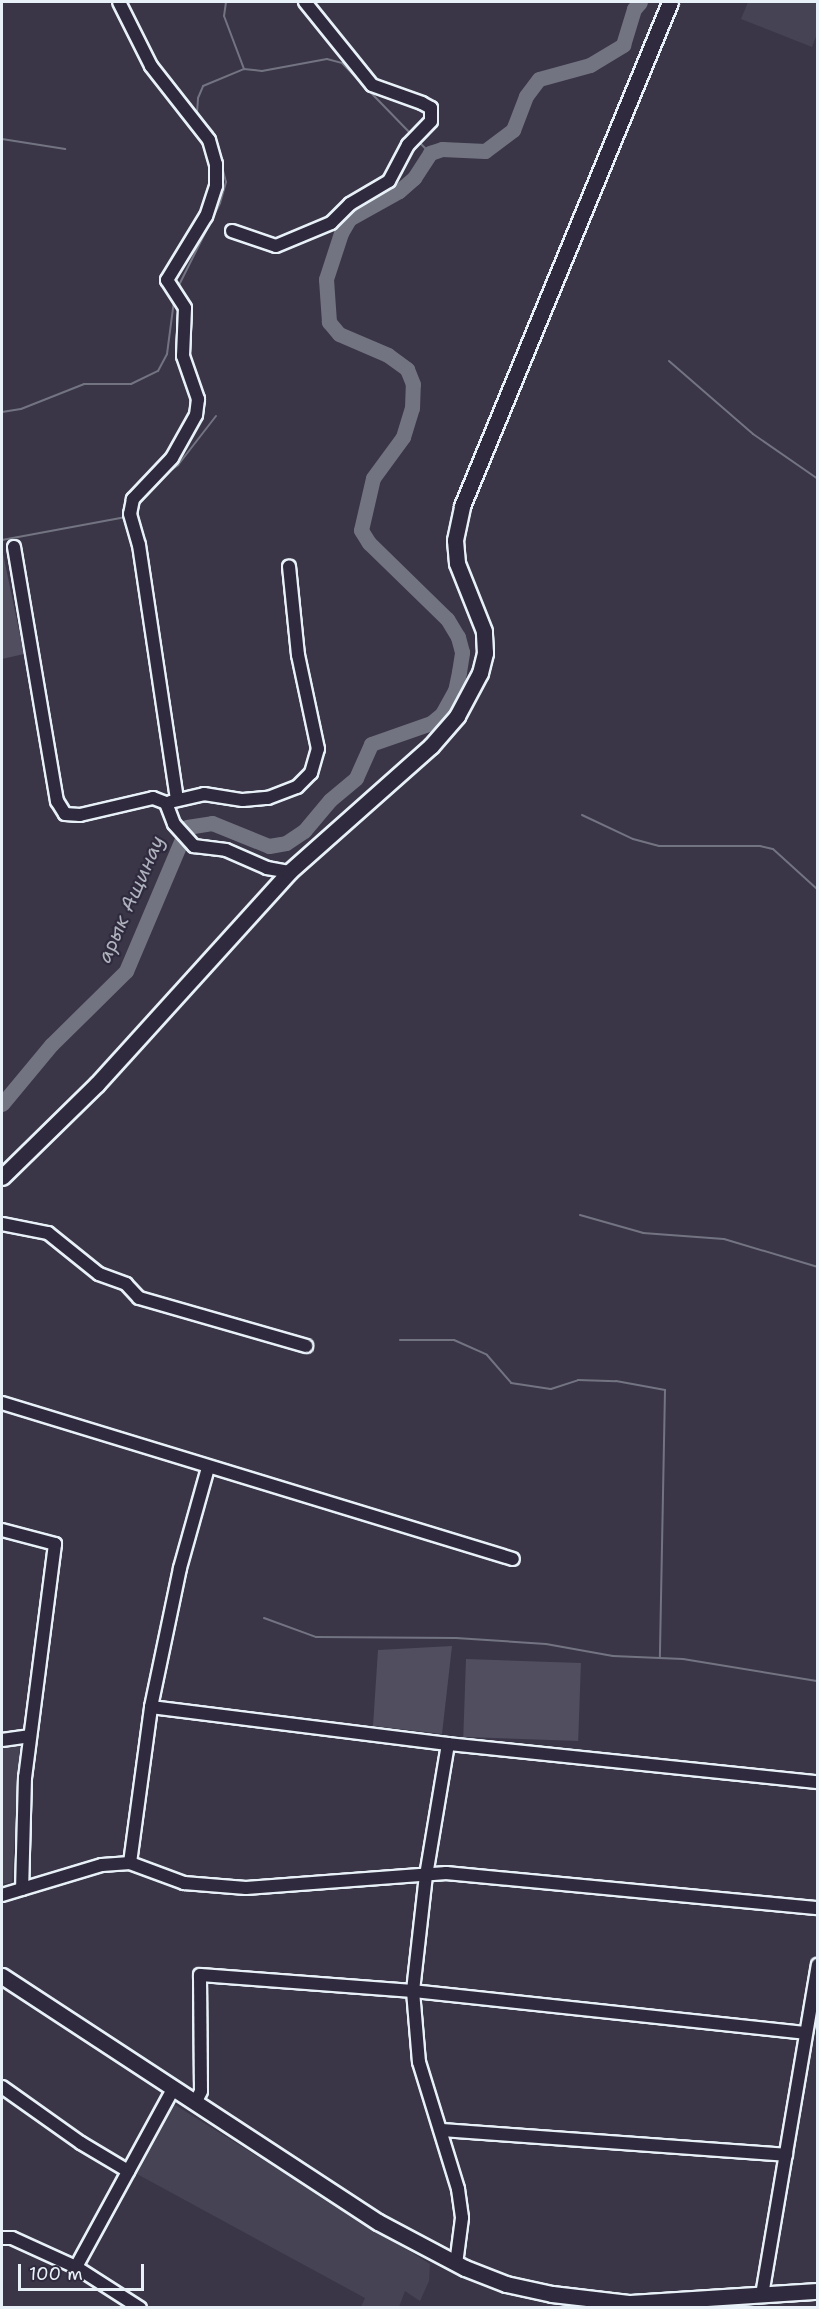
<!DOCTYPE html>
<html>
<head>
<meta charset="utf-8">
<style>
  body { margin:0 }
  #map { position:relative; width:819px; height:2309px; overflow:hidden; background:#3a3648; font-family:"Shantell Sans",sans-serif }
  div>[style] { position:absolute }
  .built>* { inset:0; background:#464354 }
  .green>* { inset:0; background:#504e5f; transform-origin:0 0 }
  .stream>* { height:2px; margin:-1px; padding:0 1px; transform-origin:1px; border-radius:1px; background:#737482 }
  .river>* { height:15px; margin:-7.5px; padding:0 7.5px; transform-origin:7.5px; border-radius:7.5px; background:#737482 }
  .roads { filter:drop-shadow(2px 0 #e8f1f8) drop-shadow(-2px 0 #e8f1f8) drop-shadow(0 2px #e8f1f8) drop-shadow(0 -2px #e8f1f8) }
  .minor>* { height:12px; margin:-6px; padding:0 6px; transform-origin:6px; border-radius:6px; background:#2f2a3d }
  .major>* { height:15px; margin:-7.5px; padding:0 7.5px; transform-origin:7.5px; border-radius:7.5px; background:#2f2a3d }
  span { translate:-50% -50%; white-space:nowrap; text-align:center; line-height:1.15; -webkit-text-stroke:4.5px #2f2a3d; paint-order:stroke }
  .water-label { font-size:20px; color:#aeb2bd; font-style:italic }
  .frame { position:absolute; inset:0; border:3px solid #e8f1f8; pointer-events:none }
  .scale { position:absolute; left:18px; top:2264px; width:126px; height:27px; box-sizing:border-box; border:3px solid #e8f1f8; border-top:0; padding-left:8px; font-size:18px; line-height:21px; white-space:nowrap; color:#e8f1f8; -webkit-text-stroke:4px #2f2a3d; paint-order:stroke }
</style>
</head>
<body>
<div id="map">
  <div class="built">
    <div style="clip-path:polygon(748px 2px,817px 2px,817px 34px,812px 47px,741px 19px)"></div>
    <div style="clip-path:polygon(20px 1745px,12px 1882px,2px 1884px,2px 1747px)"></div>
    <div style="clip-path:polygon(172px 2103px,430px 2264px,429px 2281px,420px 2301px,405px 2291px,399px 2307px,361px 2307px,365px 2298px,137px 2174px)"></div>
  </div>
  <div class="green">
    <div style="clip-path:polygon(2px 549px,24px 654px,2px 659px)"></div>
    <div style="clip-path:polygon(452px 1646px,442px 1734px,373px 1726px,378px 1650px)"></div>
    <div style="left:466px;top:1659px;width:115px;height:78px;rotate:2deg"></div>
  </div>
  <div class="stream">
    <div style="left:226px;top:2px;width:14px;rotate:98deg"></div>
    <div style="left:224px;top:16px;width:57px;rotate:69.3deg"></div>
    <div style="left:244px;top:69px;width:18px;rotate:6deg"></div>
    <div style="left:262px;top:71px;width:66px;rotate:-10.5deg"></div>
    <div style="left:327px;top:59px;width:16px;rotate:15deg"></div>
    <div style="left:342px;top:63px;width:99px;rotate:45.8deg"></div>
    <div style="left:2px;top:139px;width:64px;rotate:9deg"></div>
    <div style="left:417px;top:140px;width:18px;rotate:45deg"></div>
    <div style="left:178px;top:287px;width:94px;rotate:-63.4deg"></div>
    <div style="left:220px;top:203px;width:22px;rotate:-74deg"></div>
    <div style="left:226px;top:182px;width:52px;rotate:-104.6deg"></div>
    <div style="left:213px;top:132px;width:25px;rotate:-130deg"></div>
    <div style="left:197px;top:113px;width:15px;rotate:-86deg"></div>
    <div style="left:198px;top:98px;width:13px;rotate:-67deg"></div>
    <div style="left:203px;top:86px;width:44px;rotate:-22.5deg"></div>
    <div style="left:669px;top:361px;width:111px;rotate:41deg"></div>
    <div style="left:753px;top:434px;width:79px;rotate:34.7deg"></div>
    <div style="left:2px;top:412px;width:19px;rotate:-9deg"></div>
    <div style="left:21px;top:409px;width:68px;rotate:-21.6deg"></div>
    <div style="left:84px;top:384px;width:47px"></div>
    <div style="left:131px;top:384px;width:30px;rotate:-26deg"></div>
    <div style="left:158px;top:371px;width:19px;rotate:-62deg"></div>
    <div style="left:167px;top:354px;width:53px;rotate:-82.5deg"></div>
    <div style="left:163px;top:476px;width:19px;rotate:-36deg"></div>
    <div style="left:178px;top:465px;width:62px;rotate:-52.2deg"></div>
    <div style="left:2px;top:540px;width:126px;rotate:-10.5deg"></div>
    <div style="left:582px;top:815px;width:56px;rotate:25.2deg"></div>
    <div style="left:633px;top:839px;width:27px;rotate:15deg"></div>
    <div style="left:659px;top:846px;width:101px"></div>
    <div style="left:760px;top:846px;width:13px;rotate:13deg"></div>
    <div style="left:773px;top:849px;width:61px;rotate:42.3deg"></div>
    <div style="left:580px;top:1215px;width:66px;rotate:15.9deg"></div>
    <div style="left:643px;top:1233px;width:81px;rotate:4.2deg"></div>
    <div style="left:724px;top:1239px;width:98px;rotate:16.6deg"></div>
    <div style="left:400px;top:1340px;width:54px"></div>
    <div style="left:454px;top:1340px;width:36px;rotate:24deg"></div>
    <div style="left:487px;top:1355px;width:37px;rotate:49deg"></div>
    <div style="left:511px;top:1383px;width:40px;rotate:8.5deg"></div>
    <div style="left:551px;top:1389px;width:28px;rotate:-18deg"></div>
    <div style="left:578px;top:1380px;width:38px;rotate:2deg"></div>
    <div style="left:616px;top:1381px;width:50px;rotate:10.4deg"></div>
    <div style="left:665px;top:1390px;width:268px;rotate:91.1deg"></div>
    <div style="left:264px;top:1618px;width:55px;rotate:20.1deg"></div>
    <div style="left:316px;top:1637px;width:140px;rotate:0.4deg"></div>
    <div style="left:456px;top:1638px;width:90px;rotate:3.8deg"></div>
    <div style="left:546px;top:1644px;width:68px;rotate:10.2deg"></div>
    <div style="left:613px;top:1656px;width:70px;rotate:2.5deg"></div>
    <div style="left:683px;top:1659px;width:137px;rotate:9.3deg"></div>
  </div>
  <div class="river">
    <div style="left:2px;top:1104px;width:77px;rotate:-50.3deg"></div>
    <div style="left:51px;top:1045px;width:105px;rotate:-44.6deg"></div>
    <div style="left:126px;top:971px;width:156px;rotate:-67deg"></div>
    <div style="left:187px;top:827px;width:25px;rotate:-9deg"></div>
    <div style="left:212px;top:823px;width:61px;rotate:22deg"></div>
    <div style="left:269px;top:846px;width:17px;rotate:-10deg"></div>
    <div style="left:286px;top:843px;width:22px;rotate:-34deg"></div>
    <div style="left:304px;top:831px;width:40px;rotate:-50deg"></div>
    <div style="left:330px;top:800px;width:34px;rotate:-40deg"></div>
    <div style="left:356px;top:778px;width:37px;rotate:-66deg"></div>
    <div style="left:371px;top:744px;width:64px;rotate:-19.3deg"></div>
    <div style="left:431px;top:723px;width:14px;rotate:-39deg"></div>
    <div style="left:442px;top:714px;width:26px;rotate:-61deg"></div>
    <div style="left:455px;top:691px;width:19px;rotate:-78deg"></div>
    <div style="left:459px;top:672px;width:20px;rotate:-81deg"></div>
    <div style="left:462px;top:652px;width:16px;rotate:-105deg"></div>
    <div style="left:458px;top:637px;width:21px;rotate:-121deg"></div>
    <div style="left:447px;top:619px;width:109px;rotate:-135.7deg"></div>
    <div style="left:369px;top:543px;width:15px;rotate:-122deg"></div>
    <div style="left:361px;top:530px;width:53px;rotate:-77deg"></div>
    <div style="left:373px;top:478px;width:51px;rotate:-53.8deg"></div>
    <div style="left:403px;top:437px;width:30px;rotate:-73deg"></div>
    <div style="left:412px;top:408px;width:24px;rotate:-88deg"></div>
    <div style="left:413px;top:384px;width:16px;rotate:-112deg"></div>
    <div style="left:407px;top:369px;width:24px;rotate:-144deg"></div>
    <div style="left:388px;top:355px;width:53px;rotate:-156.8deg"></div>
    <div style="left:339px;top:334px;width:16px;rotate:-130deg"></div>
    <div style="left:329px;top:322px;width:43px;rotate:-94deg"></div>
    <div style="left:326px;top:279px;width:48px;rotate:-71.9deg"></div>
    <div style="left:341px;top:233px;width:16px;rotate:-60deg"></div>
    <div style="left:349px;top:219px;width:57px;rotate:-29.2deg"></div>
    <div style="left:399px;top:191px;width:20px;rotate:-41deg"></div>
    <div style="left:414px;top:178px;width:30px;rotate:-57deg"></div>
    <div style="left:430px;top:153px;width:13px;rotate:-18deg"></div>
    <div style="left:442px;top:149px;width:43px;rotate:2.7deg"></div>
    <div style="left:485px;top:151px;width:35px;rotate:-37deg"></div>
    <div style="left:513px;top:130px;width:36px;rotate:-69deg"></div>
    <div style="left:526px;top:96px;width:21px;rotate:-53deg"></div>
    <div style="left:539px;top:79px;width:53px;rotate:-15.4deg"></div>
    <div style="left:590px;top:65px;width:39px;rotate:-31deg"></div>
    <div style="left:623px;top:45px;width:38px;rotate:-73deg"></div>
    <div style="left:634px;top:9px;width:9px;rotate:-49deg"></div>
  </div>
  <div class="roads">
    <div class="minor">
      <div style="left:119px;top:2px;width:72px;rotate:63.4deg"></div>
      <div style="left:151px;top:66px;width:94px;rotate:51.9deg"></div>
      <div style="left:209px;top:140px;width:25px;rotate:74deg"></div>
      <div style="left:216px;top:164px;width:22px;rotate:90deg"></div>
      <div style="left:216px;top:186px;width:32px;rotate:108deg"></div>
      <div style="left:206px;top:216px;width:75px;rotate:121.4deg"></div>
      <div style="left:167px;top:280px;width:33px;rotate:57deg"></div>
      <div style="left:185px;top:308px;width:48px;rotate:92.4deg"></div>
      <div style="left:183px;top:356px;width:46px;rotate:70.8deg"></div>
      <div style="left:198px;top:399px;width:16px;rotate:97deg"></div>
      <div style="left:196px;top:415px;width:49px;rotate:119.2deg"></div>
      <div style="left:172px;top:458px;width:57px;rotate:133.6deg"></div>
      <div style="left:133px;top:499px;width:15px;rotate:101deg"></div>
      <div style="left:130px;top:514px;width:32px;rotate:74deg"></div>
      <div style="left:139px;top:545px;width:257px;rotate:81.5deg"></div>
      <div style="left:232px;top:231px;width:46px;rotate:18.8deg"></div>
      <div style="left:276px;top:246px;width:60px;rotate:-22.7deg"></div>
      <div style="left:331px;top:223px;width:27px;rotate:-45deg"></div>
      <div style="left:350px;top:204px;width:45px;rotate:-30.5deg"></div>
      <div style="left:389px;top:181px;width:41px;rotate:-62.2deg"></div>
      <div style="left:408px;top:145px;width:33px;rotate:-46deg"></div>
      <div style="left:431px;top:121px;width:13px;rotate:-90deg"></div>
      <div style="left:431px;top:108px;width:10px;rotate:-151deg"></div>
      <div style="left:422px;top:103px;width:53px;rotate:-160.2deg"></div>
      <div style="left:372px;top:85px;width:107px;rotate:-128.9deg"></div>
      <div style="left:14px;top:547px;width:258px;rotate:80.4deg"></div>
      <div style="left:57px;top:801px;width:15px;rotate:58deg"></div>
      <div style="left:65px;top:814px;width:15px;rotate:4deg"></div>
      <div style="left:80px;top:815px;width:75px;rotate:-13.1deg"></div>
      <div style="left:153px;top:798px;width:14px;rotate:21deg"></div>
      <div style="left:166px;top:803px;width:22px;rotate:69deg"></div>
      <div style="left:174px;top:824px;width:30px;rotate:48deg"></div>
      <div style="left:194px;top:846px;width:32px;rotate:7deg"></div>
      <div style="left:226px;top:850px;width:45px;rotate:23.7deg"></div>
      <div style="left:267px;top:868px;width:22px;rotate:10deg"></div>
      <div style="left:170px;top:802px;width:35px;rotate:-13deg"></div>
      <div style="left:204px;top:794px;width:39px;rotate:9deg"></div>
      <div style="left:243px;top:800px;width:25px;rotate:-5deg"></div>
      <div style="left:268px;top:798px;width:31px;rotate:-21deg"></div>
      <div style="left:297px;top:787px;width:20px;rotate:-45deg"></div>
      <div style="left:311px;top:773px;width:25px;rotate:-74deg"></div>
      <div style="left:318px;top:749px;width:96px;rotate:-102deg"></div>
      <div style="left:298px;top:655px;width:89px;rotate:-95.8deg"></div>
      <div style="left:2px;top:1224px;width:47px;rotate:11.1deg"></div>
      <div style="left:48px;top:1233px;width:65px;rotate:38.8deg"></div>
      <div style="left:99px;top:1274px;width:29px;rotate:20deg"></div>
      <div style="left:126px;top:1284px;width:19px;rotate:47deg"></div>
      <div style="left:139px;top:1298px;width:174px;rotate:16deg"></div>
      <div style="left:2px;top:1403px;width:534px;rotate:16.98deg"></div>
      <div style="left:2px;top:1530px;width:55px;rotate:14.8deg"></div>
      <div style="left:55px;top:1544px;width:235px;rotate:97.3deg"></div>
      <div style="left:25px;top:1777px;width:112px;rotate:91.5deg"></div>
      <div style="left:151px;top:1707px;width:299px;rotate:7.1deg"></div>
      <div style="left:448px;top:1744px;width:372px;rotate:5.9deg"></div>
      <div style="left:2px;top:1740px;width:27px;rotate:-8deg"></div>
      <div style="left:448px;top:1744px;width:133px;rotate:99.5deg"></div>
      <div style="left:426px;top:1875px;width:117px;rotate:96.4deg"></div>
      <div style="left:413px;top:1991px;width:71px;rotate:85.2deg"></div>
      <div style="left:419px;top:2062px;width:133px;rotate:72.9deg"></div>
      <div style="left:458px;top:2189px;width:29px;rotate:82deg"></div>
      <div style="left:462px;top:2218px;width:46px;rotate:97.4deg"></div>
      <div style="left:130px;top:1863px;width:157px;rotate:-82.3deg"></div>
      <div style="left:151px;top:1707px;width:142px;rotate:-78.2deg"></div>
      <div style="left:180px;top:1568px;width:104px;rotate:-74.4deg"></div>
      <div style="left:2px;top:1895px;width:104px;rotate:-16.7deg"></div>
      <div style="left:102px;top:1865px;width:28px;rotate:-4deg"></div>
      <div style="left:130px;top:1863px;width:58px;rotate:20.3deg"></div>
      <div style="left:184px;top:1883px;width:62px;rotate:4.6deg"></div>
      <div style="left:246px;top:1888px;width:201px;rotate:-4.3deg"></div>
      <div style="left:446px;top:1873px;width:374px;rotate:5.4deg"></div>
      <div style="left:2px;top:2087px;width:97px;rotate:35.3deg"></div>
      <div style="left:81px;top:2143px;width:55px;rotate:30.8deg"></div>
      <div style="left:195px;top:2103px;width:13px;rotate:-63deg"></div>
      <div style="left:201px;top:2091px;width:116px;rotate:-90.5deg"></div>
      <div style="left:200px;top:1975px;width:214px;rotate:4.3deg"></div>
      <div style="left:413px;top:1991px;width:395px;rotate:6.1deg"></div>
      <div style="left:441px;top:2130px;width:346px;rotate:4.1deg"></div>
      <div style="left:2px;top:2238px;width:10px"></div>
      <div style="left:12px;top:2238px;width:70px;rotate:24.4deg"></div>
      <div style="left:76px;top:2267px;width:76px;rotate:32.6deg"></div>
      <div style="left:76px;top:2267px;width:203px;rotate:-61.4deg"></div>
      <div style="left:762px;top:2295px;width:335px;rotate:-80.4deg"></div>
    </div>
    <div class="major">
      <div style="left:2px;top:1177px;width:133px;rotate:-44.4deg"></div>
      <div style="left:97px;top:1084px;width:286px;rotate:-47.8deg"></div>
      <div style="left:289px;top:872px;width:190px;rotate:-41.6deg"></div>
      <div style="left:431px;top:746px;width:40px;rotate:-49deg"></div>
      <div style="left:457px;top:716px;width:49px;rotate:-61.9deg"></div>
      <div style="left:480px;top:673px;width:21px;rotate:-76deg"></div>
      <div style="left:485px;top:653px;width:22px;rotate:-93deg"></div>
      <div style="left:484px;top:631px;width:73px;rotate:-111.7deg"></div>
      <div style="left:457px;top:563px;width:23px;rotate:-95deg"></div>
      <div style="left:455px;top:540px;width:35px;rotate:-78deg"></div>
      <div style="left:462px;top:506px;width:545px;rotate:-67.57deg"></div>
      <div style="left:2px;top:1976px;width:449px;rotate:33.2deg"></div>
      <div style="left:378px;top:2222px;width:98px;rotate:27.9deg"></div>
      <div style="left:465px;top:2268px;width:44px;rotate:21.3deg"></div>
      <div style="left:506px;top:2284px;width:47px;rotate:12.3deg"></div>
      <div style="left:552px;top:2294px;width:79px;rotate:6.6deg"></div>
      <div style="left:630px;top:2303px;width:188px;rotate:-3.7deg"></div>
    </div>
  </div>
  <div class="water-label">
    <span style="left:131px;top:899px;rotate:-66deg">арык Ащинау</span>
  </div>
  <div class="frame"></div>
  <div class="scale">100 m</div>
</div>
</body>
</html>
